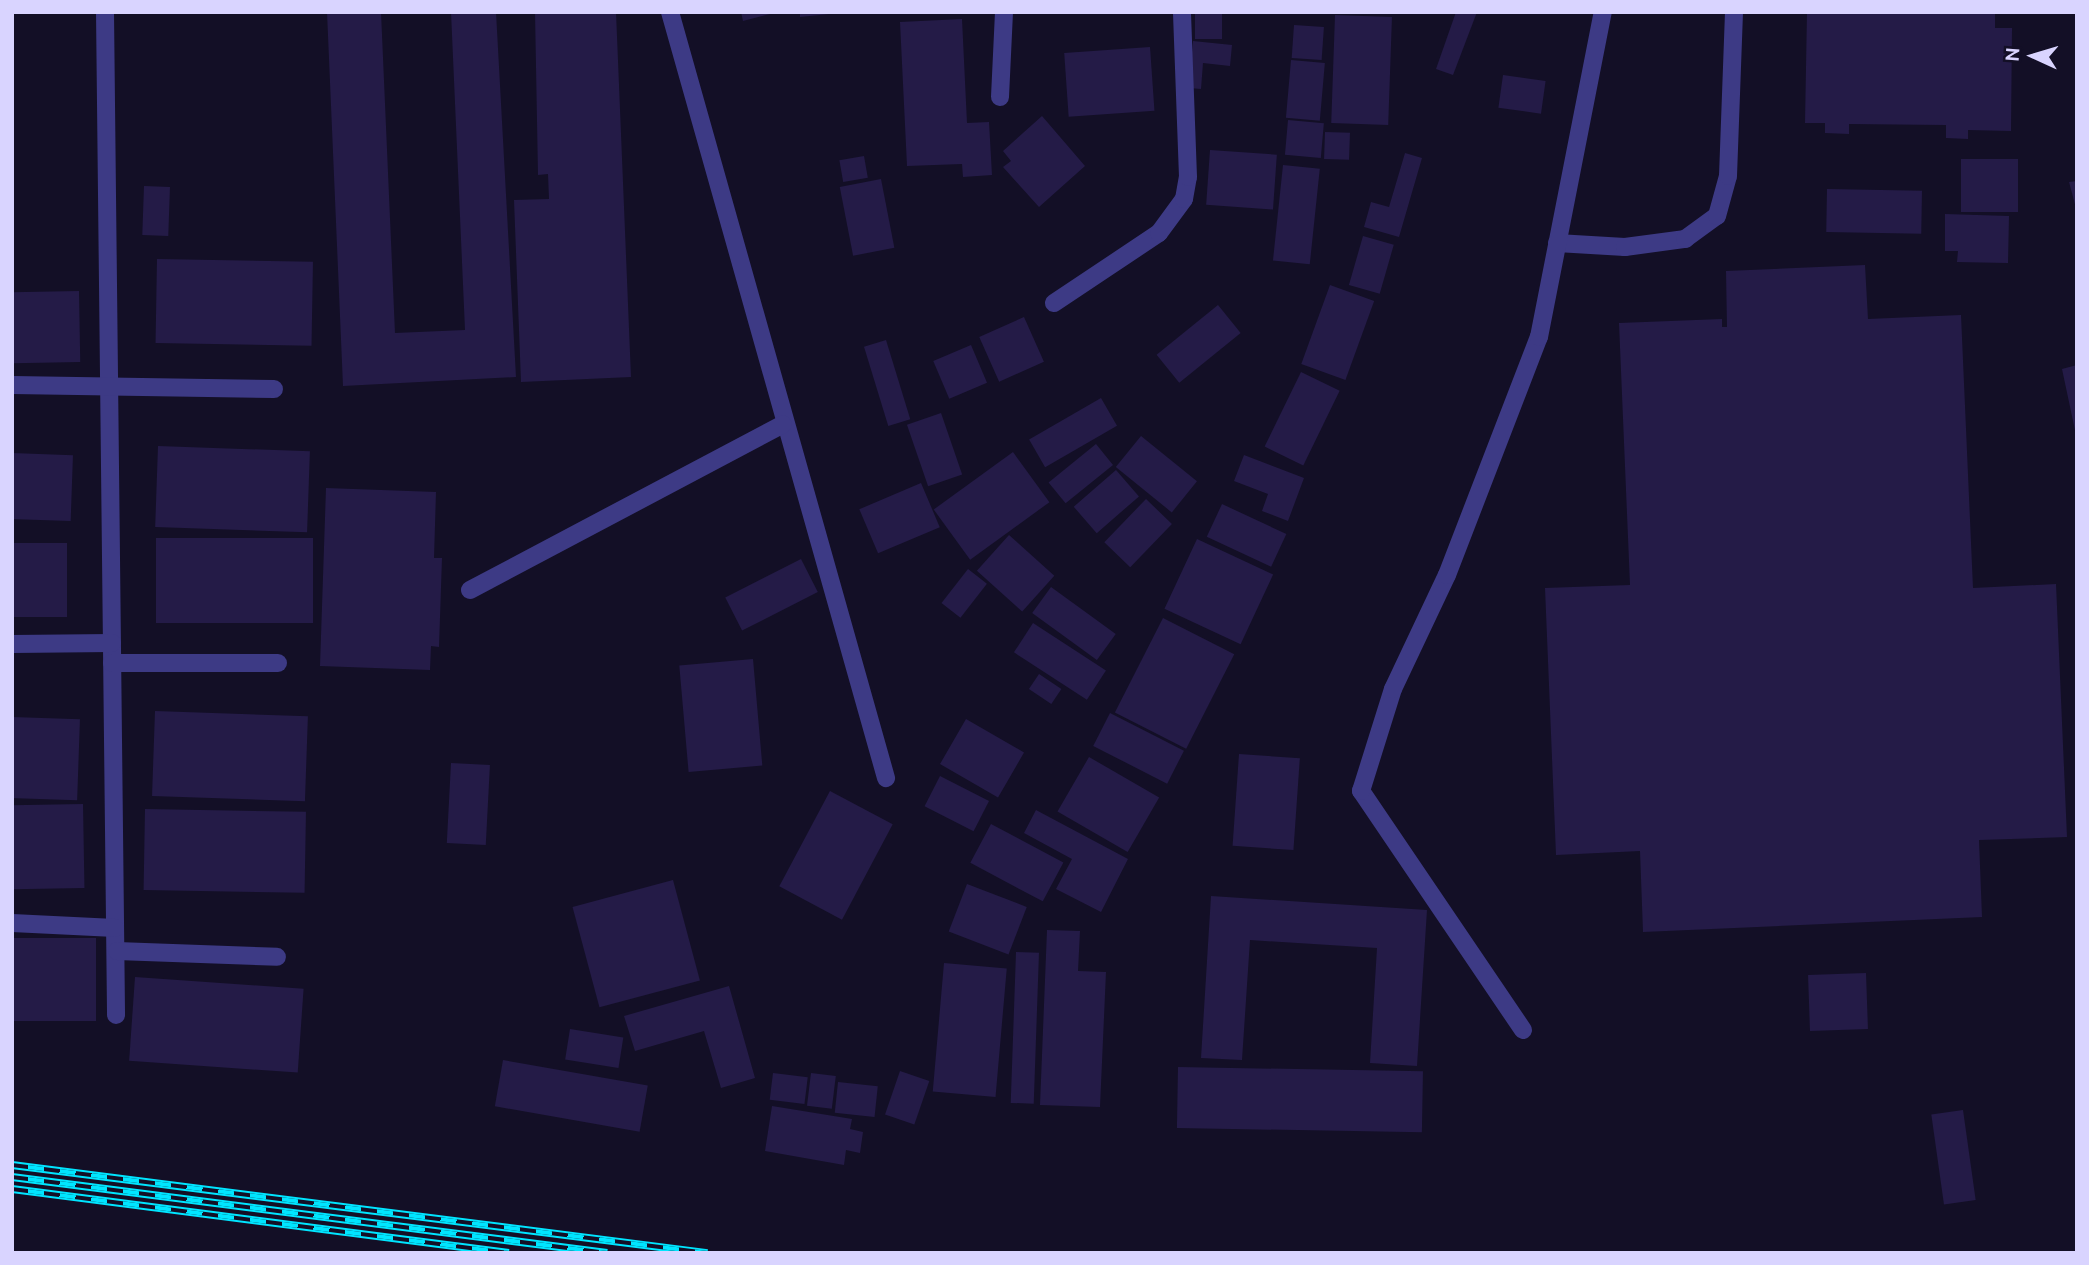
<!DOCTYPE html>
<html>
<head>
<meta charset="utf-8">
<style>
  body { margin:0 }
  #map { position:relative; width:2089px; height:1265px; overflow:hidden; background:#130f26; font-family:Ubuntu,sans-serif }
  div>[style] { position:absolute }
  .building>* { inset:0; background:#241b47; transform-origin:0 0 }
  .lane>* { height:18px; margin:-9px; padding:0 9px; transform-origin:9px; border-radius:9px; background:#3d3a85 }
  .street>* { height:18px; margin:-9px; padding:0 9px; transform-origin:9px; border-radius:9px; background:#3d3a85 }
  .rail>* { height:8px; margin-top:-4px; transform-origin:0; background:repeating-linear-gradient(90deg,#130f26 0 16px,#00e5ff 0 32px); box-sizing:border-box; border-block:2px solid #00e5ff }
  span { translate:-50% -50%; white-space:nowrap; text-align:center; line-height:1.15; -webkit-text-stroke:5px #130f26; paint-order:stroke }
  .frame { position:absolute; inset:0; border:14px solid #d9d4ff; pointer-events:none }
  .north { position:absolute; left:1998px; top:21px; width:70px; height:70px; -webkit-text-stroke:5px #130f26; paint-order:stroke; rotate:274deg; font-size:19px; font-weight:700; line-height:28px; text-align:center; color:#d9d4ff }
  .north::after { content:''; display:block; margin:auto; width:24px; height:32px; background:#d9d4ff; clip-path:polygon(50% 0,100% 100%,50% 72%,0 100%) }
</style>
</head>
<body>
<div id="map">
  <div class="building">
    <div style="clip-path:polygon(327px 12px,381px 12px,395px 333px,465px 330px,451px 12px,496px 12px,516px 377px,343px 386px)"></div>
    <div style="clip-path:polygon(535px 12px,616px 12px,631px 377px,521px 382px,514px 200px,549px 199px,548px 174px,538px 175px)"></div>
    <div style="clip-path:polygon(741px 12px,774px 12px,774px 13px,743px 21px)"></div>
    <div style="clip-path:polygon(800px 12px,829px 12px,829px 14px,800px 17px)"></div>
    <div style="left:1195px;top:12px;width:27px;height:27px"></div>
    <div style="clip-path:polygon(1456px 12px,1477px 12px,1453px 75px,1436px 69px)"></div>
    <div style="clip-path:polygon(1807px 12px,1995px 12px,1995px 28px,2012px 28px,2011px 131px,1968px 130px,1968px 139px,1946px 138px,1946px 125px,1849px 124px,1849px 134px,1825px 133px,1825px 123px,1805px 123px)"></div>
    <div style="left:1335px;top:15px;width:57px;height:108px;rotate:2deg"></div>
    <div style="clip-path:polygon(962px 19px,967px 123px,989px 122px,992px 175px,963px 177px,962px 164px,907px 166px,900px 22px)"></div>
    <div style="left:1294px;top:25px;width:30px;height:33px;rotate:4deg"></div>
    <div style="clip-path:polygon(1193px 41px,1232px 45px,1230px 66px,1203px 63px,1201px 89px,1189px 88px)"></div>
    <div style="left:1150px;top:47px;width:64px;height:86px;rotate:86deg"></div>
    <div style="left:1291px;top:60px;width:34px;height:58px;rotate:5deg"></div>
    <div style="left:1503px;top:75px;width:43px;height:33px;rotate:8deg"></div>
    <div style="clip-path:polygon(1042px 116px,1085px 166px,1039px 207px,1003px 167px,1011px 161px,1003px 151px)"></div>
    <div style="left:1288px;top:120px;width:36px;height:35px;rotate:5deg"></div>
    <div style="left:1325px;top:132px;width:25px;height:27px;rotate:2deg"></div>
    <div style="left:1210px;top:150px;width:67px;height:55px;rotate:4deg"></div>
    <div style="clip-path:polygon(1405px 153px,1422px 158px,1399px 237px,1364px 227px,1371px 202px,1389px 207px)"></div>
    <div style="left:864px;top:156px;width:22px;height:25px;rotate:80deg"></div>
    <div style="left:1961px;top:159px;width:57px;height:53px"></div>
    <div style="left:1283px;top:165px;width:37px;height:96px;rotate:6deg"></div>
    <div style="left:881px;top:179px;width:70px;height:42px;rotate:79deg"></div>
    <div style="clip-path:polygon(2077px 181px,2077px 208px,2076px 208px,2069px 182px)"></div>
    <div style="left:144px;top:186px;width:26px;height:49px;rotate:2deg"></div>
    <div style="left:1827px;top:189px;width:95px;height:43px;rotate:1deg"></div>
    <div style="clip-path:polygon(1945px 214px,2009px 216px,2008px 263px,1957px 262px,1958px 251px,1945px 251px)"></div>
    <div style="left:1363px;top:236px;width:32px;height:51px;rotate:16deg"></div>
    <div style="left:157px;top:259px;width:156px;height:84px;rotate:1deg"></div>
    <div style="clip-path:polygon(1865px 265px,1868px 319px,1961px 315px,1973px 588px,2056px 584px,2067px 837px,1979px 840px,1982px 917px,1643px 932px,1640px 851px,1556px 855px,1545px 588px,1630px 585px,1619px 323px,1722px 319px,1722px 327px,1727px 327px,1726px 271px)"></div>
    <div style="left:1330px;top:285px;width:47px;height:84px;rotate:20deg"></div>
    <div style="left:79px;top:291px;width:71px;height:67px;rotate:89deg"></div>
    <div style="left:1218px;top:305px;width:36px;height:79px;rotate:51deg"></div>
    <div style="left:1024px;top:317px;width:49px;height:49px;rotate:66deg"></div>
    <div style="left:886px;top:340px;width:83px;height:23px;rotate:73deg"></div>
    <div style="left:971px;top:345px;width:41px;height:41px;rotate:67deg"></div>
    <div style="clip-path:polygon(2077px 365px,2077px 434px,2076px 435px,2062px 369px)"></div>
    <div style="left:1301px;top:372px;width:43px;height:83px;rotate:26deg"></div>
    <div style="left:1101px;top:398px;width:32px;height:83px;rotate:60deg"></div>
    <div style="left:941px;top:413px;width:65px;height:36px;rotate:71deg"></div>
    <div style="left:1141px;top:436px;width:72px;height:40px;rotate:39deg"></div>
    <div style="left:1096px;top:444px;width:27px;height:61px;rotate:51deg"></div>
    <div style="left:158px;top:446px;width:152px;height:81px;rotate:2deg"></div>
    <div style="left:1013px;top:452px;width:62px;height:98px;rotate:54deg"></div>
    <div style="left:12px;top:453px;width:61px;height:66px;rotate:2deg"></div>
    <div style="clip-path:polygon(1244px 455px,1304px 478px,1288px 521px,1262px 511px,1268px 494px,1234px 481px)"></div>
    <div style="left:1116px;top:470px;width:35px;height:56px;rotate:49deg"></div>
    <div style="left:921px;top:483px;width:48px;height:67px;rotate:67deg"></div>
    <div style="clip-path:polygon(326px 488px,436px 492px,434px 558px,442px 558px,439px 647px,431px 646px,430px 670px,320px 666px)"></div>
    <div style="left:1146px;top:499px;width:36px;height:60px;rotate:44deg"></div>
    <div style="left:1222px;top:504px;width:71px;height:36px;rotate:25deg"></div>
    <div style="left:1009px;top:535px;width:61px;height:48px;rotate:42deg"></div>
    <div style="left:156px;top:538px;width:157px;height:85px"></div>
    <div style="left:1197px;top:539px;width:84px;height:77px;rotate:25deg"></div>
    <div style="left:12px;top:543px;width:55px;height:74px"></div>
    <div style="left:801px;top:559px;width:37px;height:85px;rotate:63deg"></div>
    <div style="left:968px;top:569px;width:24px;height:43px;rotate:38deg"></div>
    <div style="left:1051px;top:587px;width:80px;height:32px;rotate:36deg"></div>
    <div style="left:1163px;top:618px;width:80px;height:106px;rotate:27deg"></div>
    <div style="left:1033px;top:623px;width:87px;height:35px;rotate:33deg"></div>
    <div style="left:753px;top:659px;width:107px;height:74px;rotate:85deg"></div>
    <div style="left:1039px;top:674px;width:27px;height:18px;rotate:34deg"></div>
    <div style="left:155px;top:711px;width:153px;height:85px;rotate:2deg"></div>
    <div style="left:1110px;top:713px;width:83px;height:37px;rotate:27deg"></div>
    <div style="left:12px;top:717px;width:68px;height:81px;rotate:2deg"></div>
    <div style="left:966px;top:719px;width:67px;height:52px;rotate:30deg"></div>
    <div style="left:1239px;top:754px;width:61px;height:92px;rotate:4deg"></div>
    <div style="left:1089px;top:757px;width:81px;height:63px;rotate:30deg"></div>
    <div style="left:451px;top:763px;width:39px;height:80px;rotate:3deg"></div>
    <div style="left:940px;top:776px;width:55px;height:34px;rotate:27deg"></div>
    <div style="left:830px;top:791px;width:71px;height:108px;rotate:28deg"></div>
    <div style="left:83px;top:804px;width:84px;height:71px;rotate:89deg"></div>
    <div style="left:145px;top:809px;width:161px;height:81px;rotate:1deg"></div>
    <div style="clip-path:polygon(1036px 810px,1128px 859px,1101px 912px,1056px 889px,1072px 859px,1024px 833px)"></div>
    <div style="left:991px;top:824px;width:82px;height:44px;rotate:28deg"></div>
    <div style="left:673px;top:880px;width:104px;height:104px;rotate:75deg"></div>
    <div style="left:967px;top:884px;width:64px;height:51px;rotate:21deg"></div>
    <div style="clip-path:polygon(1211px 896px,1427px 910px,1417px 1066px,1370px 1063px,1377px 948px,1250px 940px,1242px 1060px,1201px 1058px)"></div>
    <div style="clip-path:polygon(1047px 930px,1080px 931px,1078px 971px,1106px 972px,1100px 1107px,1040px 1105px)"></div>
    <div style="left:12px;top:938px;width:84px;height:83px"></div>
    <div style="left:1016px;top:952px;width:23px;height:151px;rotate:2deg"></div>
    <div style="left:944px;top:963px;width:63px;height:129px;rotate:5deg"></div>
    <div style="left:1866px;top:973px;width:56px;height:58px;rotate:88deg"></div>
    <div style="left:135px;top:977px;width:169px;height:84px;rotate:4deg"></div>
    <div style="clip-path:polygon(729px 986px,755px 1078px,721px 1088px,704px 1031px,635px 1051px,624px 1016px)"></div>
    <div style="left:570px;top:1029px;width:54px;height:31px;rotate:9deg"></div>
    <div style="left:503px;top:1060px;width:147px;height:47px;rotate:10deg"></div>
    <div style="left:1178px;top:1067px;width:245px;height:61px;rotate:1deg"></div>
    <div style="left:900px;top:1071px;width:31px;height:46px;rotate:19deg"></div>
    <div style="left:773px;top:1073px;width:35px;height:27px;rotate:7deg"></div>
    <div style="left:811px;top:1073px;width:25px;height:33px;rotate:7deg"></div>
    <div style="left:838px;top:1082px;width:40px;height:31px;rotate:6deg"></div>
    <div style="clip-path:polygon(772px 1106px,852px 1119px,850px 1129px,863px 1132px,860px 1153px,846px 1150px,844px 1165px,765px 1151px)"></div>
    <div style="left:1963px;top:1110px;width:91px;height:32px;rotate:82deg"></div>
  </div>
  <div class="lane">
    <div style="left:105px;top:12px;width:1003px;rotate:89.37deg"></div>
    <div style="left:1000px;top:97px;width:85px;rotate:-87.3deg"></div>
    <div style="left:1557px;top:243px;width:68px;rotate:3.4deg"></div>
    <div style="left:1625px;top:247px;width:61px;rotate:-7.6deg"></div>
    <div style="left:1685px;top:239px;width:39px;rotate:-36deg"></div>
    <div style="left:1717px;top:216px;width:41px;rotate:-74.6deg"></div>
    <div style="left:1728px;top:176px;width:164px;rotate:-87.9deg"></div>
    <div style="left:1054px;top:303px;width:126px;rotate:-33.7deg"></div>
    <div style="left:1159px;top:233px;width:42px;rotate:-53.7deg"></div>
    <div style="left:1184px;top:199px;width:22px;rotate:-80deg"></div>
    <div style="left:1188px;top:177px;width:165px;rotate:-92.1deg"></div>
    <div style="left:12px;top:385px;width:262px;rotate:0.9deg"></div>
    <div style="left:12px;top:644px;width:100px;rotate:-0.6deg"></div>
    <div style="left:112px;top:663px;width:166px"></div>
    <div style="left:12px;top:923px;width:103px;rotate:2.8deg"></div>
    <div style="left:117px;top:951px;width:160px;rotate:2.1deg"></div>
  </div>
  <div class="street">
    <div style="left:670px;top:12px;width:796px;rotate:74.25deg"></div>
    <div style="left:470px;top:590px;width:354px;rotate:-27.9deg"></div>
    <div style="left:1523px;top:1030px;width:289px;rotate:-124.1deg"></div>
    <div style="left:1361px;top:791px;width:107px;rotate:-72.6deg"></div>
    <div style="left:1393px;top:689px;width:126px;rotate:-64.7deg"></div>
    <div style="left:1447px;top:575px;width:255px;rotate:-68.9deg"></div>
    <div style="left:1539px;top:337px;width:331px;rotate:-78.9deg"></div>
  </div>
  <div class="rail">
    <div style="left:12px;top:1165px;width:701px;rotate:7.22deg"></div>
    <div style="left:12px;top:1177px;width:600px;rotate:7.28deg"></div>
    <div style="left:12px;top:1189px;width:501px;rotate:7.34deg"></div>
  </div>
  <div class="frame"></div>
  <div class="north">N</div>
</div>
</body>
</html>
